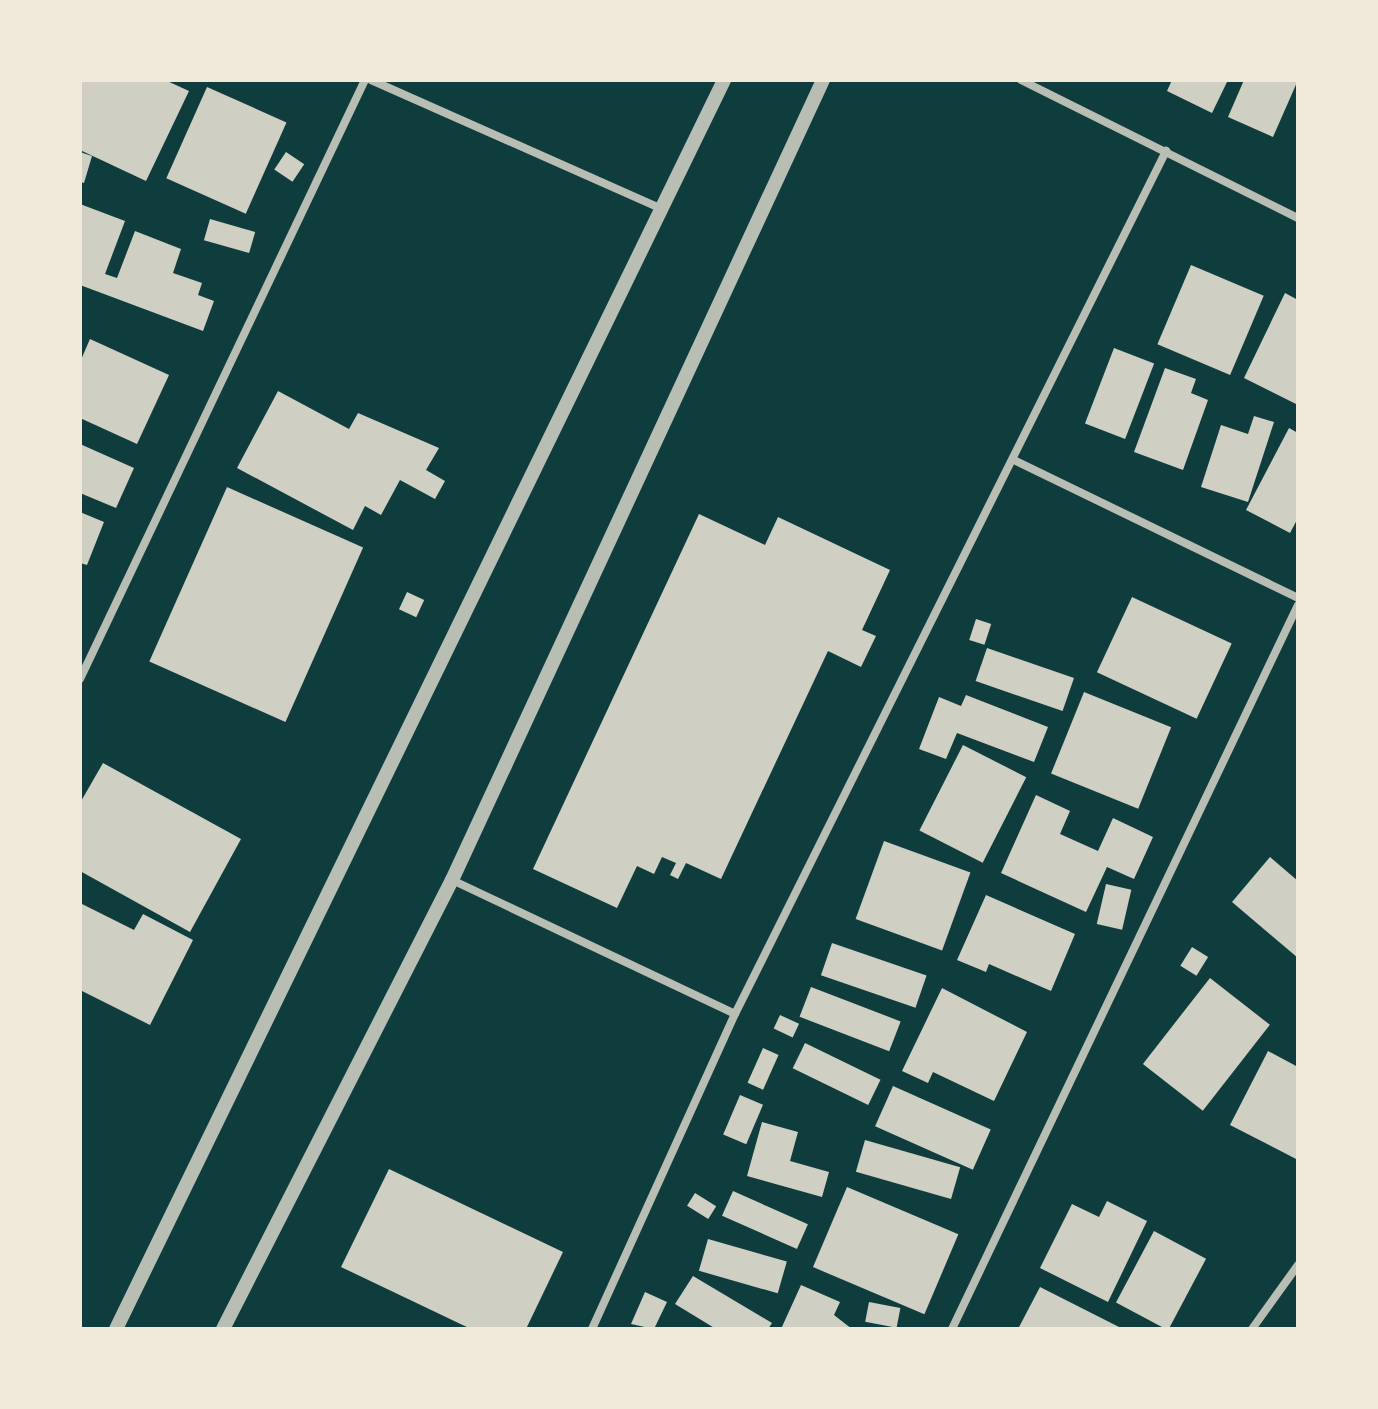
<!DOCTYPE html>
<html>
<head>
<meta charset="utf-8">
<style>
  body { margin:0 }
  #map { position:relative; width:1378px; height:1409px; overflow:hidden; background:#0f3d3e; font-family:"Asap Condensed",sans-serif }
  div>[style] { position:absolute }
  .building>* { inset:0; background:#cfcfc3; transform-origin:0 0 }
  .minor>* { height:8px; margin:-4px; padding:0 4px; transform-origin:4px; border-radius:4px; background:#b8beb3 }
  .tertiary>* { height:14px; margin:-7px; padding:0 7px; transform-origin:7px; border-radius:7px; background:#b8beb3 }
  span { translate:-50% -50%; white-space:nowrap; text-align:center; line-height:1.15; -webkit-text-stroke:7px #f1e9da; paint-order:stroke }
  .frame { position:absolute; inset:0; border:82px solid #f1e9da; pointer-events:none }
</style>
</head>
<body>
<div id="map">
  <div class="building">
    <div style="clip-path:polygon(80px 80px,165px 80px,189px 91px,146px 181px,80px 150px)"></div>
    <div style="clip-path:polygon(1172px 80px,1228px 80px,1212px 113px,1167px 91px)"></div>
    <div style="clip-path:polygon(1244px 80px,1298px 80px,1273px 137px,1228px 117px)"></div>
    <div style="left:207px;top:87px;width:87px;height:100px;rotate:24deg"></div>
    <div style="clip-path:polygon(80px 152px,92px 156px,84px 183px,80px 182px)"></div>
    <div style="left:286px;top:152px;width:22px;height:21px;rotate:34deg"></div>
    <div style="clip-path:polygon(80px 204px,125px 221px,105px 274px,117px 278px,135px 231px,181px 249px,173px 273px,202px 283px,198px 295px,214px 301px,203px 331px,80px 285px)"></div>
    <div style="left:210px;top:219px;width:47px;height:22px;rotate:16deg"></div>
    <div style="left:1191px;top:265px;width:79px;height:86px;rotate:23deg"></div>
    <div style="clip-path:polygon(1285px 293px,1298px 300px,1298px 405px,1244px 378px)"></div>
    <div style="clip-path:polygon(90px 339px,169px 375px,137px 444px,80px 418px,80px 362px)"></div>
    <div style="left:1114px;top:348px;width:43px;height:81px;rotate:21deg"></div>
    <div style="clip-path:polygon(1165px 368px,1196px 379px,1191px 393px,1208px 400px,1183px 470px,1134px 452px)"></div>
    <div style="clip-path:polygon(278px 391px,349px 429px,358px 413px,439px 448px,426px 470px,445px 481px,435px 499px,400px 480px,381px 515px,365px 506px,353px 530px,237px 468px)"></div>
    <div style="clip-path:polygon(1254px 416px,1274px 422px,1248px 502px,1201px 487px,1221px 425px,1248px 434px)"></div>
    <div style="clip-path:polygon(1289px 428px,1298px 433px,1298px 518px,1290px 533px,1246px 510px)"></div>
    <div style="clip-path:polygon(80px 444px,134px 468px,116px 508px,80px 493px)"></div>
    <div style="left:227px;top:487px;width:149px;height:191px;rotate:24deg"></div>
    <div style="clip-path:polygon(80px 512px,104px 522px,87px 565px,80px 563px)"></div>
    <div style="clip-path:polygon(699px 514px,765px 545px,778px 517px,890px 570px,862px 630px,876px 636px,861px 667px,828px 651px,721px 879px,686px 863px,678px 879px,670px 875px,676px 863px,662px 857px,654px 874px,637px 866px,617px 908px,533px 869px)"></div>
    <div style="left:407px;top:592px;width:19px;height:19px;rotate:25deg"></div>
    <div style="left:1132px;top:597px;width:110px;height:83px;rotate:25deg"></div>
    <div style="left:976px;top:619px;width:16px;height:22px;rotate:18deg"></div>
    <div style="left:987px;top:648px;width:92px;height:35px;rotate:19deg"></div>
    <div style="left:1084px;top:692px;width:94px;height:88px;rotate:22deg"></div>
    <div style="clip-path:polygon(966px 695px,1048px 727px,1034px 762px,957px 733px,946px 759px,919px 749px,939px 697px,961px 706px)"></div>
    <div style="left:963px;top:745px;width:71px;height:96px;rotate:27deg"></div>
    <div style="clip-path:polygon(103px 763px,241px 839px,190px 932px,80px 871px,80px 803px)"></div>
    <div style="clip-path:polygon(1036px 795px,1070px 811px,1060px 834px,1098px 851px,1113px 818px,1153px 837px,1134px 879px,1107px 867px,1086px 912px,1001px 873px)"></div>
    <div style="left:884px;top:841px;width:92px;height:83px;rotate:20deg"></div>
    <div style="clip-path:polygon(1270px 857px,1298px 881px,1298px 958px,1232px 902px)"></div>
    <div style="left:1106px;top:884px;width:26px;height:41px;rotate:13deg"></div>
    <div style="clip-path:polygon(986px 895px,1075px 934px,1051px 991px,989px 964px,986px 972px,957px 960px)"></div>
    <div style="clip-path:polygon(80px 903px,134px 930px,143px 914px,193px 940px,150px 1025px,80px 990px)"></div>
    <div style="left:832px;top:943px;width:100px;height:34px;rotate:19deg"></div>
    <div style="left:1192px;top:947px;width:19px;height:22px;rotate:32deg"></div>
    <div style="left:1210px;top:978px;width:76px;height:109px;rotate:38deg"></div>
    <div style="left:811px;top:987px;width:96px;height:32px;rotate:21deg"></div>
    <div style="clip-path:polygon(942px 988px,1027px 1032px,994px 1101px,933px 1072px,928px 1083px,902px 1071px)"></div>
    <div style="left:780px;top:1015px;width:21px;height:15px;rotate:25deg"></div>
    <div style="left:805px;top:1043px;width:84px;height:28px;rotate:26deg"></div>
    <div style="left:763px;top:1048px;width:17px;height:38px;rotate:24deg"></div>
    <div style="clip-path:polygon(1268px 1051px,1298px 1067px,1298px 1160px,1230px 1125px)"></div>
    <div style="left:893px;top:1086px;width:107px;height:44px;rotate:24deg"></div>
    <div style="left:740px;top:1095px;width:25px;height:43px;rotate:23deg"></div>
    <div style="clip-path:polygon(762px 1122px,798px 1132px,790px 1161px,829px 1172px,822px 1197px,747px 1176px)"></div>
    <div style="left:865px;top:1140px;width:99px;height:33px;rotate:16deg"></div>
    <div style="clip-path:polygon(389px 1169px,563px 1252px,526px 1329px,471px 1329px,341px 1267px)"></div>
    <div style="left:847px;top:1187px;width:121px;height:87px;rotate:23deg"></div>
    <div style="left:733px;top:1191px;width:82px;height:27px;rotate:24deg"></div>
    <div style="left:695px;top:1193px;width:25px;height:15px;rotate:32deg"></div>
    <div style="clip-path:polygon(1107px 1201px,1147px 1221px,1108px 1302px,1040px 1268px,1072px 1204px,1099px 1217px)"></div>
    <div style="left:1154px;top:1231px;width:59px;height:81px;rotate:28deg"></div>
    <div style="left:708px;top:1239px;width:82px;height:33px;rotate:16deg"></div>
    <div style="clip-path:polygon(693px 1276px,772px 1323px,768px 1329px,716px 1329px,675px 1304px)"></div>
    <div style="clip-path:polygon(801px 1285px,840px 1302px,834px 1315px,852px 1329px,781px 1329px)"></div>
    <div style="clip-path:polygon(1040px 1287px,1123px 1329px,1018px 1329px)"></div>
    <div style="clip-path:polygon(645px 1292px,667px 1302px,654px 1329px,631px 1324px)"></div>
    <div style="left:869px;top:1302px;width:32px;height:20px;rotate:11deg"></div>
  </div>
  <div class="minor">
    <div style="left:371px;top:80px;width:318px;rotate:23.9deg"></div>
    <div style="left:1021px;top:80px;width:309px;rotate:26.5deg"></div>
    <div style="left:1016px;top:461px;width:314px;rotate:25.9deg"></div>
    <div style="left:80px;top:679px;width:663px;rotate:-64.56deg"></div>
    <div style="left:452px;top:880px;width:313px;rotate:25.3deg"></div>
    <div style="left:592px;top:1329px;width:346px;rotate:-65.6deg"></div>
    <div style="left:735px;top:1014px;width:965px;rotate:-63.46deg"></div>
    <div style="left:952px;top:1329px;width:802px;rotate:-64.46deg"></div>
    <div style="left:1252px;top:1329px;width:79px;rotate:-54.3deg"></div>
  </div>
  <div class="tertiary">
    <div style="left:116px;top:1329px;width:1389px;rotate:-64.04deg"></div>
    <div style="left:223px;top:1329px;width:504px;rotate:-62.98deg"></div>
    <div style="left:452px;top:880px;width:882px;rotate:-65.12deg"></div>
  </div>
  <div class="frame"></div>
</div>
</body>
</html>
